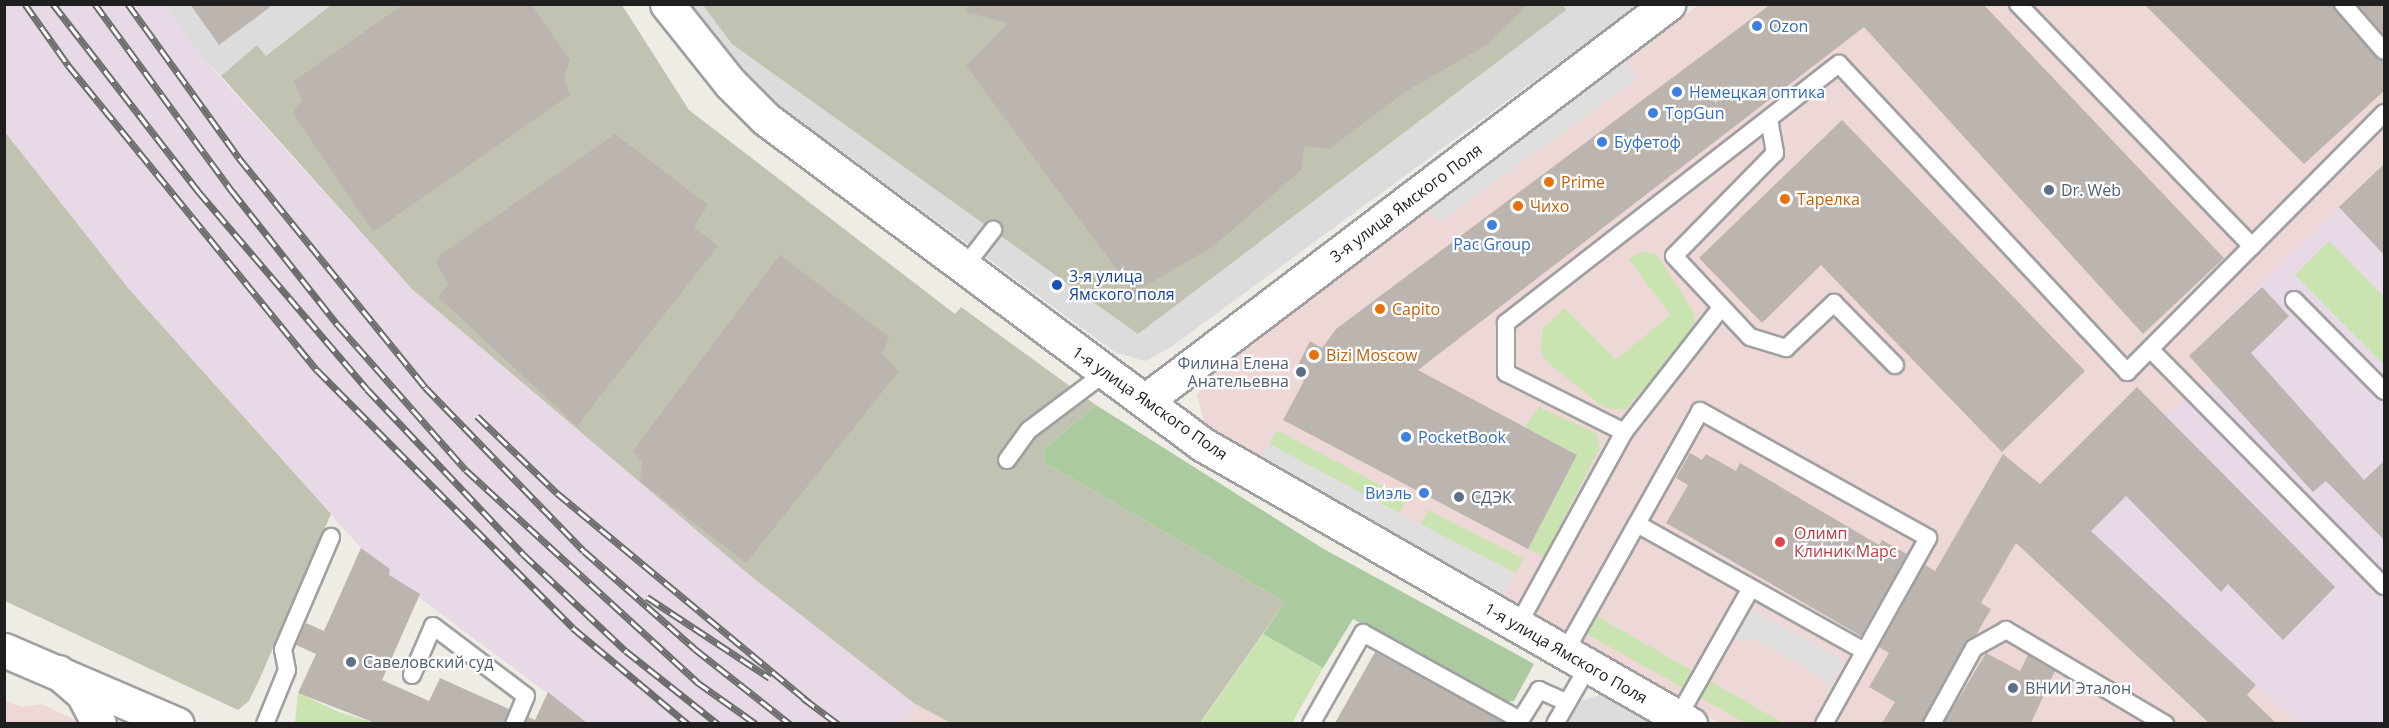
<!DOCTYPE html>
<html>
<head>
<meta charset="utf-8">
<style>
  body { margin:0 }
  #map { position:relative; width:2389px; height:728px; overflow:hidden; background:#efece6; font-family:"Open Sans",sans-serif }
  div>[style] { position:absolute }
  .residential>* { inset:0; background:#dddcdc }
  .commercial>* { inset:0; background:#eed8d7 }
  .industrial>* { inset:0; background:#e7d9e5 }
  .construction>* { inset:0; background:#c2c2b2 }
  .grass>* { inset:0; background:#cae4b1; transform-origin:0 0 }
  .forest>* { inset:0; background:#acca9f }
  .parking>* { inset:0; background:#dfdfdf; transform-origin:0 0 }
  .building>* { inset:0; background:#bcb5af }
  .roads { filter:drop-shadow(2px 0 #a0a0a0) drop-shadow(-2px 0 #a0a0a0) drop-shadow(0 2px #a0a0a0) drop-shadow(0 -2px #a0a0a0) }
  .service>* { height:16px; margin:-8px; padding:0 8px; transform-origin:8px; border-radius:8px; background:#fff }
  .minor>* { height:33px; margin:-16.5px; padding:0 16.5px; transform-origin:16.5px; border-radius:16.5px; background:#fff }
  .tertiary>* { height:33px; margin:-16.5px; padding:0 16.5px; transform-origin:16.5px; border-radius:16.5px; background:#fff }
  .rail>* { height:7px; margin-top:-3.5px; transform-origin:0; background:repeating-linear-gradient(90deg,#fff 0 14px,#6d6d6d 0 28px); box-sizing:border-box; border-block:2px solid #6d6d6d }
  .dots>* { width:16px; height:16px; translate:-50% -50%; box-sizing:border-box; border:3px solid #fff; border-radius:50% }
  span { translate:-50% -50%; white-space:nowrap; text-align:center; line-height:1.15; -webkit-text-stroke:4.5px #fff; paint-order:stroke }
  .shop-label { font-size:16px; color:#366cbe }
  .left { translate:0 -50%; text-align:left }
  .right { translate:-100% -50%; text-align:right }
  .food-label { font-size:16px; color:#c56008 }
  .service-label { font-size:16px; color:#4e5e75 }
  .street-label { font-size:16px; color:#1f1f1f }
  .transit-label { font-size:16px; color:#164399 }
  .health-label { font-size:16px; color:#be3a42 }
  .frame { position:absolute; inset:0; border:6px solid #1f1f1f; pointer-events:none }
</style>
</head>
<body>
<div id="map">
  <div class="residential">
    <div style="clip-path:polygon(165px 5px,331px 5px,266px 56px,257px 45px,221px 76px,202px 58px)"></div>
    <div style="clip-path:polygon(690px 5px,1638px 5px,1171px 347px,1146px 361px,1116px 353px,776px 103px,732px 60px)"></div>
    <div style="clip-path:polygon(1605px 693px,1664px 724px,1567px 724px,1581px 701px)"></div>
  </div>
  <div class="commercial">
    <div style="clip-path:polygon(1698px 5px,2384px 5px,2384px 163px,2262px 287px,2216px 384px,2192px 393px,2167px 417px,2137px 387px,2047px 489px,2297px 723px,1719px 723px,1206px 427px,1197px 396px,1212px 370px)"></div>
    <div style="clip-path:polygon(4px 700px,22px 707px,42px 704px,82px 723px,5px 723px)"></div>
    <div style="clip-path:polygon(915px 704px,951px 723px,906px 724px)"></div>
  </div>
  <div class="industrial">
    <div style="clip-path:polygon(5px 5px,165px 5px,202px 57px,412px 289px,747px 573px,915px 704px,906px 723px,587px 723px,389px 575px,390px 569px,361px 548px,128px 288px,5px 132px)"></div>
    <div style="clip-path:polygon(2384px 163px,2384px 723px,2297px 723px,2047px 490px,2059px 466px,2137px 387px,2167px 416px,2192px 393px,2216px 384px,2189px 356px)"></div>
  </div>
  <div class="construction">
    <div style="clip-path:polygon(1562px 4px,1566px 10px,1138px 334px,732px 44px,703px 5px)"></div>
    <div style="clip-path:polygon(331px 5px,622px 5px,689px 110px,955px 314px,961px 307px,1096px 405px,1043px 450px,1044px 462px,1285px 602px,1200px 723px,951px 723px,915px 704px,747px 573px,412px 289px,221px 76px,257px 45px,266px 56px)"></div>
    <div style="clip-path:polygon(5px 132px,128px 288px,331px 514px,260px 678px,249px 701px,238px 710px,5px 601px)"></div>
  </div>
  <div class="grass">
    <div style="clip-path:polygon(2329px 241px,2384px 297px,2384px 365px,2295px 275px)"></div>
    <div style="clip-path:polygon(1644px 251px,1656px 254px,1693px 311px,1696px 330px,1625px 410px,1604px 408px,1546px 361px,1540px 348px,1543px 328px,1565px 308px,1616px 360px,1670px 315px,1629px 259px)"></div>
    <div style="clip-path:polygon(1539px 407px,1596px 433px,1600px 447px,1544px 557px,1528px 549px,1577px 455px,1525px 427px)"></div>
    <div style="left:1277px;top:430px;width:147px;height:16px;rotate:28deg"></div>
    <div style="left:1428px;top:510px;width:107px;height:16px;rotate:27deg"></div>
    <div style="clip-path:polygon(1597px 616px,1783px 723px,1745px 723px,1587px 634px)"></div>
    <div style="clip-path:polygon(1263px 634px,1323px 668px,1292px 723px,1200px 724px)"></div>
    <div style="clip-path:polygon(298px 693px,339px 712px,375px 723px,295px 723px)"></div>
  </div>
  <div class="forest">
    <div style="clip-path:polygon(1096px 405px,1322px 548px,1534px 664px,1514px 701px,1506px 702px,1353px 619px,1323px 668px,1263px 634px,1285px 602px,1044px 462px,1043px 450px)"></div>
  </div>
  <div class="parking">
    <div style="left:1625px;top:60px;width:22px;height:246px;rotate:54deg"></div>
    <div style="clip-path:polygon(1269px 444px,1515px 574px,1502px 599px,1260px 460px)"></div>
    <div style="clip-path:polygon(1749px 608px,1845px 661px,1826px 694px,1828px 687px,1820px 676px,1756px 640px,1741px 638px,1726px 647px)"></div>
  </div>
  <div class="building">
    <div style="clip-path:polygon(190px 4px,274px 4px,219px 45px)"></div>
    <div style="clip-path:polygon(404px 4px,531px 4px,570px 60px,564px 78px,570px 95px,373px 232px,293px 113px,302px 100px,294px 81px)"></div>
    <div style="clip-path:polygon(967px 4px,1529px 4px,1485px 46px,1405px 92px,1329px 149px,1304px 146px,1301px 170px,1215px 245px,1134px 293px,966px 66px,1008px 23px,966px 12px)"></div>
    <div style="clip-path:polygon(1771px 4px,1983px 4px,2224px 258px,2143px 334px,1864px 27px,1418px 370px,1577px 455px,1528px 549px,1283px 420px,1304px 381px,1293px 375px,1310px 341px,1322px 348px,1336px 329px)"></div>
    <div style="clip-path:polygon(2144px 4px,2333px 4px,2376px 58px,2385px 61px,2385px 90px,2304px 164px)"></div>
    <div style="clip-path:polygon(2357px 4px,2385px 4px,2385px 36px)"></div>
    <div style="clip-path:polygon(1842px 120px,2085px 371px,2002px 452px,1821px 265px,1762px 323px,1699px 258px)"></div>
    <div style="clip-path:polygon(615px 134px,708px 205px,694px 227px,718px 246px,577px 426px,438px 297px,449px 284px,436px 263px,440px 255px)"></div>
    <div style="clip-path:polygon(2385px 163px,2385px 256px,2339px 207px)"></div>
    <div style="clip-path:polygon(780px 255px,889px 337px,882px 354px,899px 371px,746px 563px,640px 481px,642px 463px,633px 451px)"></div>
    <div style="clip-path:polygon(2262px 287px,2289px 316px,2251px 353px,2364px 480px,2385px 460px,2385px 541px,2326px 481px,2313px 492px,2189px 356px)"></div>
    <div style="clip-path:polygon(2137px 387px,2335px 587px,2283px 640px,2228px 584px,2221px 592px,2126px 496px,2091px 531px,2256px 685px,2247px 695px,2276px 723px,2209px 723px,2016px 543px,1981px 603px,1991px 609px,1976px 635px,1965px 643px,1922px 723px,1882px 723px,1895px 702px,1869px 687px,1889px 653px,1879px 647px,1925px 565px,1935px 571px,2003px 454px,2040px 484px)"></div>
    <div style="clip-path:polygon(1690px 453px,1702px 460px,1706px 454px,1736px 471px,1740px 463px,1879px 545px,1882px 540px,1907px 554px,1861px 636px,1666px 523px,1688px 485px,1676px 478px)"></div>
    <div style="clip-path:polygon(361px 548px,390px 569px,389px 575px,420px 594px,382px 680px,429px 701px,440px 678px,509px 709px,504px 723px,375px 723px,298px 693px,316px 654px,296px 645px,306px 623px,324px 631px)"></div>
    <div style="clip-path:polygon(1375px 652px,1505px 723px,1335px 723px)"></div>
    <div style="clip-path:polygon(1986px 653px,2020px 671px,2028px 655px,2055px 671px,2031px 723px,1944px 723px)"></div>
    <div style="clip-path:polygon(548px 692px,587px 723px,526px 723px,528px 717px,535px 720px)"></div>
  </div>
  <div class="roads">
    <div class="service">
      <div style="left:2018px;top:4px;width:337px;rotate:46deg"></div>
      <div style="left:2343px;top:4px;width:62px;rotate:48.9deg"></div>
      <div style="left:1769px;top:119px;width:35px;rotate:80deg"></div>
      <div style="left:1775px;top:153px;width:144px;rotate:134.4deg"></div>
      <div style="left:1674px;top:256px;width:111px;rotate:46.8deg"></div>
      <div style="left:1750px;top:337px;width:38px;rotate:17deg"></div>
      <div style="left:1786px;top:348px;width:66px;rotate:-43.2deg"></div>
      <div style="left:1834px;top:303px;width:87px;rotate:45.5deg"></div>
      <div style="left:965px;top:266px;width:46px;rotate:-52.1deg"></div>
      <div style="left:2294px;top:300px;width:128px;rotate:45.3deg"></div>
      <div style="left:2150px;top:349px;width:333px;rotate:45.4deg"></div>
      <div style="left:1624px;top:432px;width:132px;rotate:-153.4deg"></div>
      <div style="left:1506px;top:373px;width:50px;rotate:-90deg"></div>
      <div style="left:1506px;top:323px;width:422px;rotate:-37.9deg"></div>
      <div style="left:1839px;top:64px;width:422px;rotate:46.9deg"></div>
      <div style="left:2127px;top:372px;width:365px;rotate:-45.2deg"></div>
      <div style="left:1007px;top:460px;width:37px;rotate:-54deg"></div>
      <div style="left:1029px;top:430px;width:95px;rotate:-36.9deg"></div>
      <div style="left:1637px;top:524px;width:260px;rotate:29.2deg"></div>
      <div style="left:1518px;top:625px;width:220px;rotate:-61.2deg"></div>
      <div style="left:1624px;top:432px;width:157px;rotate:-52deg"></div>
      <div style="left:1565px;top:652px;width:276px;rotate:-60.7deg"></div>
      <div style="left:1700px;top:411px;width:261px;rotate:29.1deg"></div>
      <div style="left:1928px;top:538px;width:213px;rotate:119.2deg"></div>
      <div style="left:412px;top:675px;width:53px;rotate:-66.8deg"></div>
      <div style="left:433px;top:626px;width:116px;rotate:37deg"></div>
      <div style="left:526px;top:696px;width:30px;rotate:113deg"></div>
      <div style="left:1678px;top:717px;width:148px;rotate:-60.5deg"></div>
      <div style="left:265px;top:724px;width:58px;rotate:-67.8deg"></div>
      <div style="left:287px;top:670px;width:21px;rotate:-101deg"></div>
      <div style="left:283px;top:649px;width:122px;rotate:-66.8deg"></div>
      <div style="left:1311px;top:724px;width:105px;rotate:-60.3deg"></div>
      <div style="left:1363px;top:633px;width:179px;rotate:29deg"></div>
      <div style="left:1518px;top:724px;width:40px;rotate:-58deg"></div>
      <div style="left:1539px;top:690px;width:30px;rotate:24deg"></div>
      <div style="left:1555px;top:724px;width:68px;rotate:-60deg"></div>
      <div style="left:1932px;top:724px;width:87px;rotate:-61.1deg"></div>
      <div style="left:1974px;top:648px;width:37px;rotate:-29deg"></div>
      <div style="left:2006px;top:630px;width:185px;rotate:30.6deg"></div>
    </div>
    <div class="minor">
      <div style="left:667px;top:4px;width:101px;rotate:51.4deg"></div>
      <div style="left:730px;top:83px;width:51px;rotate:45deg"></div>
      <div style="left:766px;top:119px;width:544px;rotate:36.7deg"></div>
      <div style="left:1202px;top:444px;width:563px;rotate:29.85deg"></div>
      <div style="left:1145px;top:401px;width:657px;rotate:-37.2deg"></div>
      <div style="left:58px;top:672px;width:33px;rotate:41deg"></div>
      <div style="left:83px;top:694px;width:34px;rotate:62deg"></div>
    </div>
    <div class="tertiary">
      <div style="left:4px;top:650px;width:188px;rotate:23.2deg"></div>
    </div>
  </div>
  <div class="rail">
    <div style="left:25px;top:4px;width:75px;rotate:54.8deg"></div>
    <div style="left:68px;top:65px;width:394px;rotate:50.8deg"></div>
    <div style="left:317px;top:370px;width:363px;rotate:45.2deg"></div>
    <div style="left:573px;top:628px;width:150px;rotate:39.9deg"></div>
    <div style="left:53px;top:4px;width:237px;rotate:52.2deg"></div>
    <div style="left:198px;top:191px;width:260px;rotate:49.5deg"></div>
    <div style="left:367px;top:389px;width:227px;rotate:46.6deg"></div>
    <div style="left:523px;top:554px;width:141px;rotate:43.3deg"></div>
    <div style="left:626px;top:651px;width:117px;rotate:38.4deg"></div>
    <div style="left:95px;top:4px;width:232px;rotate:53.8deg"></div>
    <div style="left:232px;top:191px;width:171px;rotate:51.7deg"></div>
    <div style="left:338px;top:325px;width:193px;rotate:48.6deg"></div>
    <div style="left:466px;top:470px;width:314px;rotate:42.5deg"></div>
    <div style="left:697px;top:682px;width:72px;rotate:35.4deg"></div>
    <div style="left:128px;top:4px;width:190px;rotate:54.2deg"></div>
    <div style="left:239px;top:158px;width:295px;rotate:50.9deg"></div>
    <div style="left:425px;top:387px;width:228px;rotate:45.9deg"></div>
    <div style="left:584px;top:551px;width:148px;rotate:41.4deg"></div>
    <div style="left:695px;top:649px;width:121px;rotate:38.3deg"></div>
    <div style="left:477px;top:416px;width:111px;rotate:43.9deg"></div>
    <div style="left:557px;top:493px;width:327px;rotate:39.7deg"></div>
    <div style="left:647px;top:597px;width:147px;rotate:33.4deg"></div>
    <div style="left:803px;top:698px;width:44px;rotate:36.6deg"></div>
  </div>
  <div class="dots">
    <div style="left:1757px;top:26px;background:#3f7fe0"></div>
    <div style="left:1677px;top:92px;background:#3f7fe0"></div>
    <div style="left:1653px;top:113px;background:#3f7fe0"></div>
    <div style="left:1602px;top:142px;background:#3f7fe0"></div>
    <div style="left:1549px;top:182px;background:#e8710a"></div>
    <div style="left:2049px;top:190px;background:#5c6f8a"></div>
    <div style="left:1785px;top:199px;background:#e8710a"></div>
    <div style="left:1518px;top:206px;background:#e8710a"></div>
    <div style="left:1492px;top:225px;background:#3f7fe0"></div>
    <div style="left:1057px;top:285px;background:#1a4fb4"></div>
    <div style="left:1380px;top:309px;background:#e8710a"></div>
    <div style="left:1314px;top:355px;background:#e8710a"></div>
    <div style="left:1301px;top:372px;background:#5c6f8a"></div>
    <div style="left:1406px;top:437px;background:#3f7fe0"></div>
    <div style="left:1424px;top:493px;background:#3f7fe0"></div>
    <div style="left:1459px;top:497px;background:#5c6f8a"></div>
    <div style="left:1780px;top:542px;background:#e0444e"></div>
    <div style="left:351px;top:662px;background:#5c6f8a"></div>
    <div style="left:2013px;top:688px;background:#5c6f8a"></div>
  </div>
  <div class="shop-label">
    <span class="left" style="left:1769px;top:26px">Ozon</span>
    <span class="left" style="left:1689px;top:92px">Немецкая оптика</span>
    <span class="left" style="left:1665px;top:113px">TopGun</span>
    <span class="left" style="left:1614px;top:142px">Буфетоф</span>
    <span style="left:1492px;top:244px">Pac Group</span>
    <span class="left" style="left:1418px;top:437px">PocketBook</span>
    <span class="right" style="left:1412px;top:493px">Виэль</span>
  </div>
  <div class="food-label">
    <span class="left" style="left:1561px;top:182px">Prime</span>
    <span class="left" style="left:1797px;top:199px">Тарелка</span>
    <span class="left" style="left:1530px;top:206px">Чихо</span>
    <span class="left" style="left:1392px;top:309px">Capito</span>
    <span class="left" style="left:1326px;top:355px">Bizi Moscow</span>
  </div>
  <div class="service-label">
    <span class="left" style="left:2061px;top:190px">Dr. Web</span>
    <span class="right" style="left:1289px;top:372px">Филина Елена<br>Анательевна</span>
    <span class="left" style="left:1471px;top:497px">СДЭК</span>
    <span class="left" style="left:363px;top:662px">Савеловский cуд</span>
    <span class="left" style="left:2025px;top:688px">ВНИИ Эталон</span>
  </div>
  <div class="street-label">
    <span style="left:1406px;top:203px;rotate:-37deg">3-я улица Ямского Поля</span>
    <span style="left:1150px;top:403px;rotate:35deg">1-я улица Ямского Поля</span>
    <span style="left:1566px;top:653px;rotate:30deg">1-я улица Ямского Поля</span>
  </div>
  <div class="transit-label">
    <span class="left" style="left:1069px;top:285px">3-я улица<br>Ямского поля</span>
  </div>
  <div class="health-label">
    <span class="left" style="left:1794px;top:542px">Олимп<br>Клиник Марс</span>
  </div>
  <div class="frame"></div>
</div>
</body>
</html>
